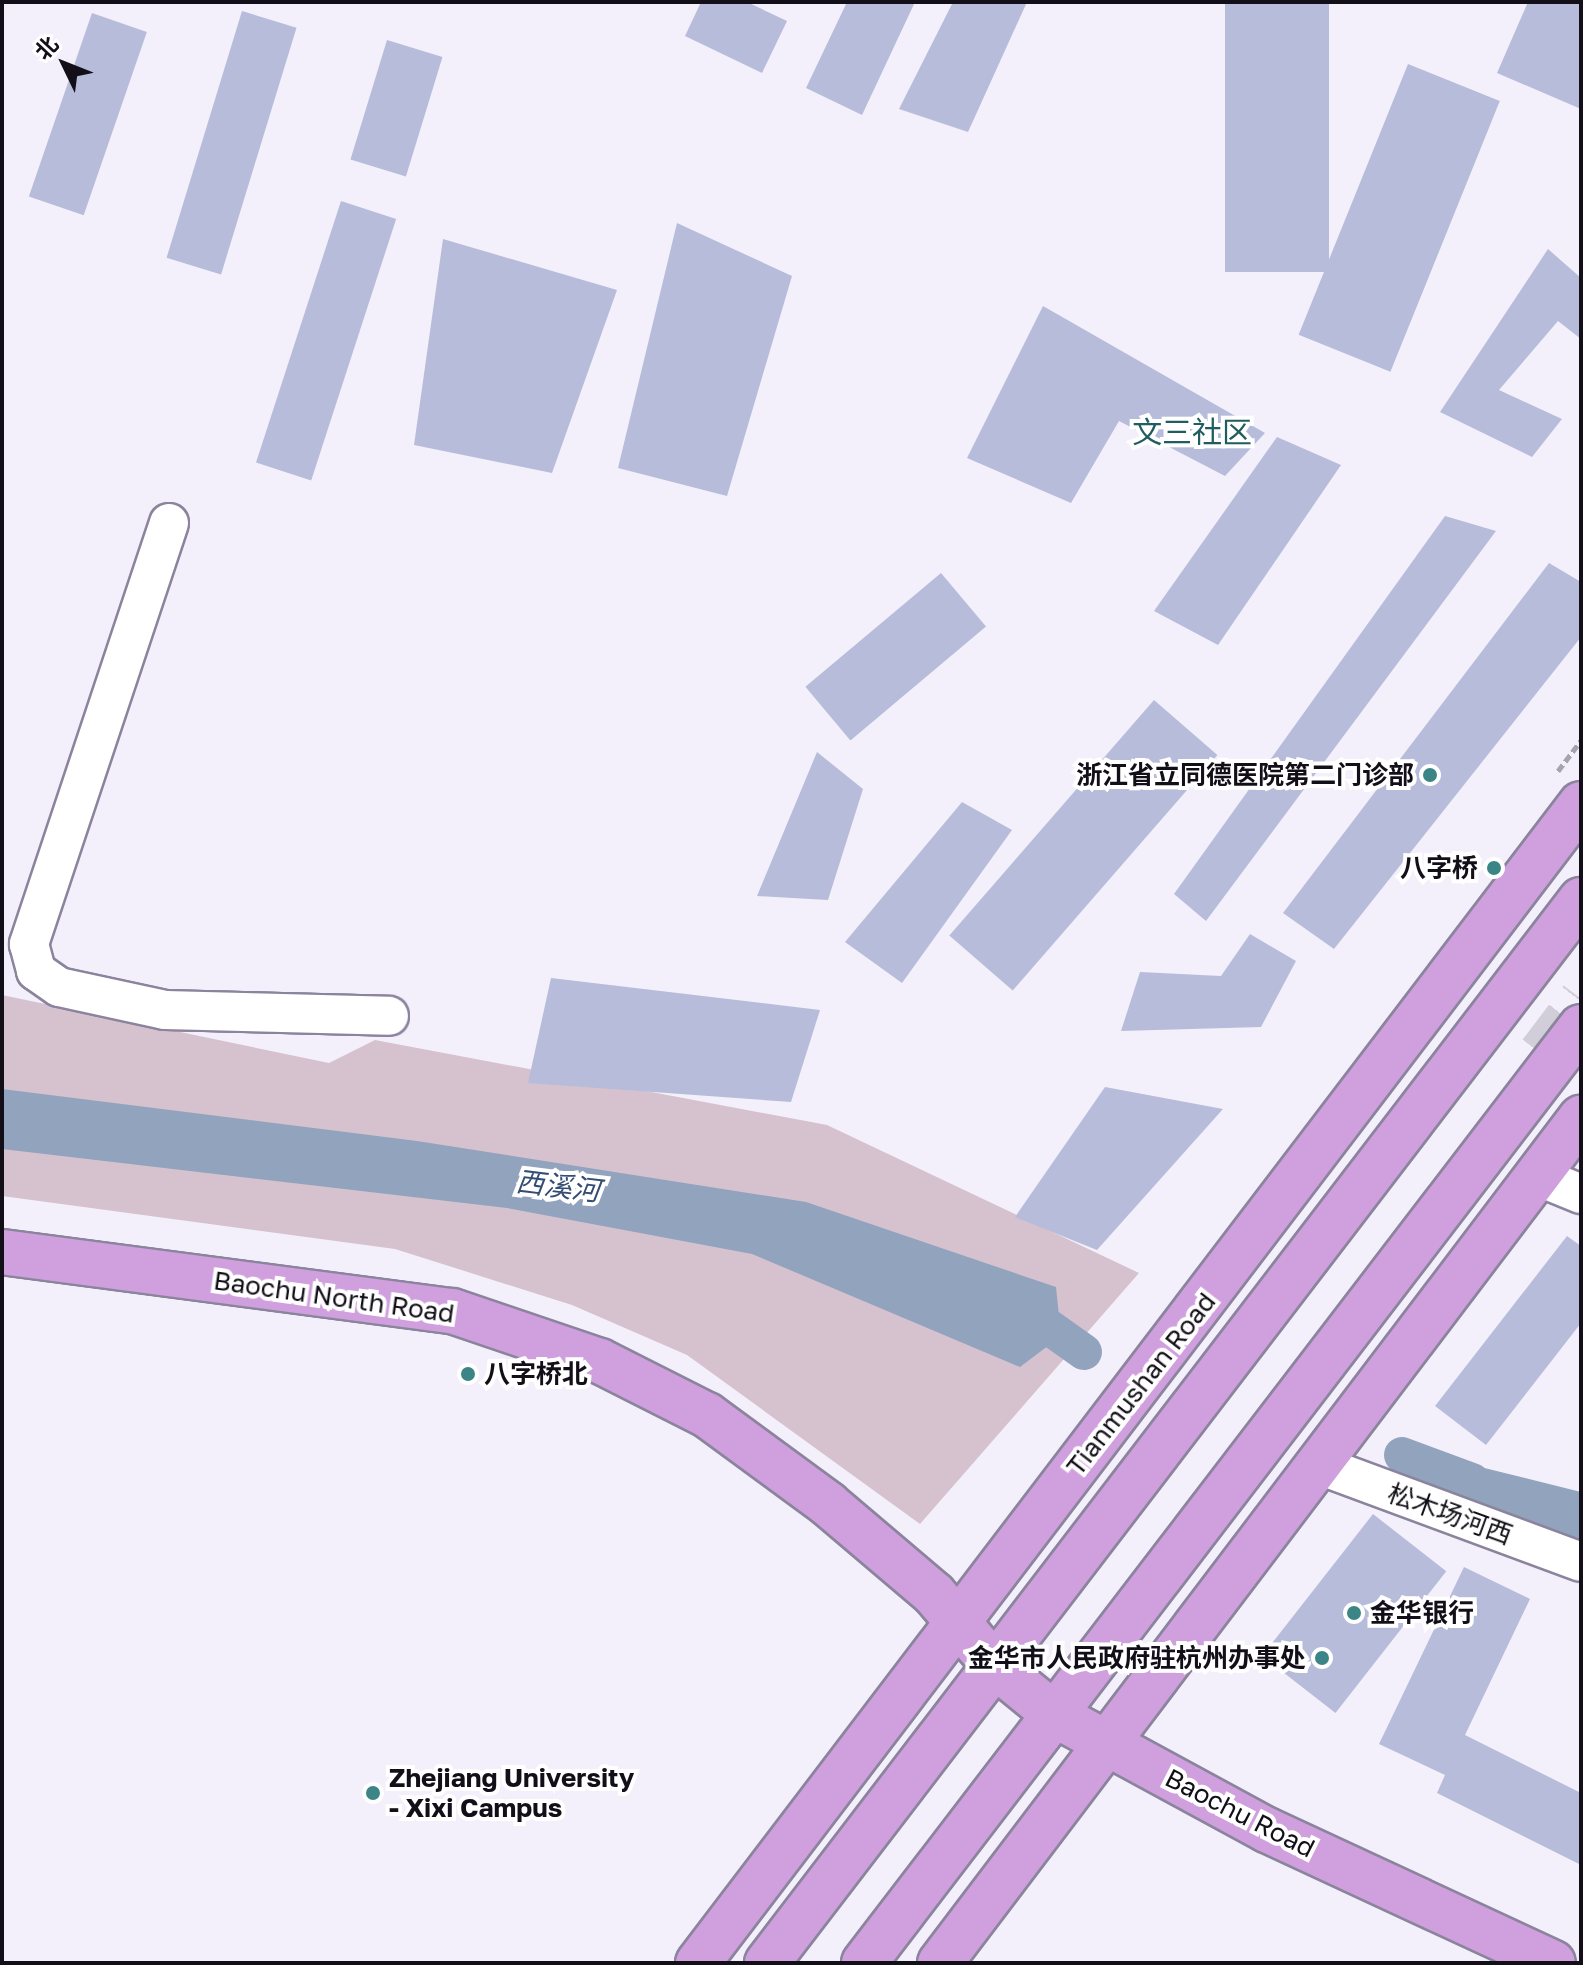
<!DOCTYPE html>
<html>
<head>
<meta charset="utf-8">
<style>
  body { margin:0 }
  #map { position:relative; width:1583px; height:1965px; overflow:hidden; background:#f3f0fb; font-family:"Golos Text","Noto Sans SC",sans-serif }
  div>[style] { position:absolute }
  .green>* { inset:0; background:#d6c2cf }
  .water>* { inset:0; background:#92a3bd }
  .canal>* { height:36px; margin:-18px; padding:0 18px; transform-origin:18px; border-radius:18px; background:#92a3bd }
  .building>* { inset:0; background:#b7bcda; transform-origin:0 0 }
  .highway-tunnel>* { height:44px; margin-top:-22px; transform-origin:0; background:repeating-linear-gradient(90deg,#d1ced9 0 44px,transparent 0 66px) }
  .path>* { height:5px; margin-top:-2.5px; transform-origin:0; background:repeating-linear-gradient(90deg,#a6a3ae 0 8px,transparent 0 12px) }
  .roads { filter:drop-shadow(2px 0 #8b849d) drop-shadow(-2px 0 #8b849d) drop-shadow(0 2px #8b849d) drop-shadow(0 -2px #8b849d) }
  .minor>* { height:38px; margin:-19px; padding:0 19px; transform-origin:19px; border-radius:19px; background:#fff }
  .major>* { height:44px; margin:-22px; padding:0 22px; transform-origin:22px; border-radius:22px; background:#cfa0dd }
  .dots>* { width:22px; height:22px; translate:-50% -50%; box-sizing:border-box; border:4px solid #fff; border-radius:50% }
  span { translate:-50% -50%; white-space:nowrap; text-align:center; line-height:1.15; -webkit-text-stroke:8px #fff; paint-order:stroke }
  .poi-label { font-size:26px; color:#120f18; font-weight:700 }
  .right { translate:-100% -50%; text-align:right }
  .left { translate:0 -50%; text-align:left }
  .street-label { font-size:26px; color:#120f18 }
  .water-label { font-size:28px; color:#334d73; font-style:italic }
  .quarter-label { font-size:30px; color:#215c5e }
  .frame { position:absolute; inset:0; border:4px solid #120f18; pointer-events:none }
  .north { position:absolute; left:24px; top:24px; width:80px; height:80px; -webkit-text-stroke:6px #fff; paint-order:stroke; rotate:313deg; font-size:22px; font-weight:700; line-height:32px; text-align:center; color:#120f18 }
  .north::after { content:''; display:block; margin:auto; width:28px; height:36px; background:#120f18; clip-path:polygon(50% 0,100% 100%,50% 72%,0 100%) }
</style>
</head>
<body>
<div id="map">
  <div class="green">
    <div style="clip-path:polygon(2px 995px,329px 1063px,375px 1040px,827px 1125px,1139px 1273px,920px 1524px,687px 1355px,572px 1305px,395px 1249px,2px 1196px)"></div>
  </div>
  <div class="water">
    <div style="clip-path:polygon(2px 1089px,417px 1141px,806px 1202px,1056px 1287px,1061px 1336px,1020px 1367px,752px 1254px,507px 1208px,2px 1149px)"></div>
    <div style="clip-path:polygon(1460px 1462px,1581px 1492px,1581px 1547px,1444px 1500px,1427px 1464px)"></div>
  </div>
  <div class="canal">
    <div style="left:1022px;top:1308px;width:76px;rotate:35.4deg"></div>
    <div style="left:1402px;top:1455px;width:75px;rotate:20.4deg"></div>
  </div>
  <div class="building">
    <div style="clip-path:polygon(701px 2px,747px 2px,787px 21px,762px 73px,685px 36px)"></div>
    <div style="clip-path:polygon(847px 2px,915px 2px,862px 115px,806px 88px)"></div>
    <div style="clip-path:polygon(953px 2px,1027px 2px,968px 132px,899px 109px)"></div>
    <div style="left:1225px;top:2px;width:104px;height:270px"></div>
    <div style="clip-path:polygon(1528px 2px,1581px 2px,1581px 109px,1497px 73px)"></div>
    <div style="left:242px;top:11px;width:57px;height:258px;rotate:17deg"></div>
    <div style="left:92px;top:13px;width:58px;height:194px;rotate:19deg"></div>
    <div style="left:387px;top:40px;width:58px;height:125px;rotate:17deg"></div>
    <div style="left:1408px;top:64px;width:99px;height:292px;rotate:22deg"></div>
    <div style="left:341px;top:201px;width:58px;height:275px;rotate:18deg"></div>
    <div style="clip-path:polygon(677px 223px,792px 276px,727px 496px,618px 468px)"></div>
    <div style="clip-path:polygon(443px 239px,617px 290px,552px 473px,414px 445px)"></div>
    <div style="clip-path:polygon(1548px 249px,1581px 278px,1581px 339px,1558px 321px,1499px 390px,1562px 419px,1532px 457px,1440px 412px)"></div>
    <div style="clip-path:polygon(1043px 306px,1265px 433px,1225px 476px,1119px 421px,1071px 503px,967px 458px)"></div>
    <div style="clip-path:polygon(1277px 437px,1341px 465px,1218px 645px,1154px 611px)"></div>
    <div style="clip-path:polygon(1445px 516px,1496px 531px,1206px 921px,1174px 894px)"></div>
    <div style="clip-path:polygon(1549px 563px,1581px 582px,1581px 637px,1334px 949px,1283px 913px)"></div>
    <div style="left:941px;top:573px;width:70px;height:177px;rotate:50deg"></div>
    <div style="left:1154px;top:700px;width:84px;height:312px;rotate:41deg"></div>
    <div style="clip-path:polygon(817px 752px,863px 789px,828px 900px,757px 896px)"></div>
    <div style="clip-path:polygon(962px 802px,1012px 830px,902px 983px,845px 942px)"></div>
    <div style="clip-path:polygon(1250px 934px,1296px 961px,1261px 1027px,1121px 1031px,1140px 972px,1221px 976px)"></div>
    <div style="clip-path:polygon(551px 978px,820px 1010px,791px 1102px,528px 1083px)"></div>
    <div style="clip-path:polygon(1105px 1087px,1223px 1109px,1097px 1250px,1015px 1217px)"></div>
    <div style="clip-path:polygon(1567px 1236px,1581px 1246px,1581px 1323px,1486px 1445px,1435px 1406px)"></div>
    <div style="left:1373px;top:1514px;width:93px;height:180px;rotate:38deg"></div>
    <div style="clip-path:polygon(1464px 1567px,1530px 1599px,1465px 1735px,1581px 1793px,1581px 1865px,1437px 1793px,1445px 1775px,1379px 1744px)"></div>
  </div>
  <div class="highway-tunnel">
    <div style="left:1540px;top:1053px;width:68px;rotate:-52.8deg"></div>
  </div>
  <div class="path">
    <div style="left:1558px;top:771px;width:39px;rotate:-53deg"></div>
  </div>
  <div class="roads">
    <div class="minor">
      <div style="left:169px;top:523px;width:444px;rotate:108.4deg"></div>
      <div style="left:29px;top:944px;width:28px;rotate:75deg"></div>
      <div style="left:36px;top:971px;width:28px;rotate:35deg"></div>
      <div style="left:59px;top:987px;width:108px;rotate:12.2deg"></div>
      <div style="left:165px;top:1010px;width:224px;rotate:1.5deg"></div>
      <div style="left:1537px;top:1176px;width:48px;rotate:22.2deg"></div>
      <div style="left:1319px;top:1465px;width:279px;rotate:20.3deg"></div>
    </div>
    <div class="major">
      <div style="left:2px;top:1252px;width:454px;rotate:7.5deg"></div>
      <div style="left:452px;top:1311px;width:156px;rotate:18.7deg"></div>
      <div style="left:600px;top:1361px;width:120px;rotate:26.8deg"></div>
      <div style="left:707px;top:1415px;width:150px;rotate:36.3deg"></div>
      <div style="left:828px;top:1504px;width:139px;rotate:40.3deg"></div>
      <div style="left:934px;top:1594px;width:93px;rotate:49.8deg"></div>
      <div style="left:994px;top:1665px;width:79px;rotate:39.3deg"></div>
      <div style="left:1055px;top:1715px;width:241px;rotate:28.5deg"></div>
      <div style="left:1267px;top:1830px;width:315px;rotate:24.9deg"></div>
      <div style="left:698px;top:1963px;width:1457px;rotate:-52.7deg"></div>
      <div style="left:767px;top:1963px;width:1339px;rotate:-52.56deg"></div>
      <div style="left:864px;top:1963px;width:1179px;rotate:-52.55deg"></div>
      <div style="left:940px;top:1963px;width:1061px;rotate:-52.82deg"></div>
    </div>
  </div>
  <div class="dots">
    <div style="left:1430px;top:775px;background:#3c8587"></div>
    <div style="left:1494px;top:868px;background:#3c8587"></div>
    <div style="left:468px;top:1374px;background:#3c8587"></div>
    <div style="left:1354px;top:1613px;background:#3c8587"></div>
    <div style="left:1322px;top:1658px;background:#3c8587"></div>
    <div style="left:373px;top:1793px;background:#3c8587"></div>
  </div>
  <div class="poi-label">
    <span class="right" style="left:1414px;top:775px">浙江省立同德医院第二门诊部</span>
    <span class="right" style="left:1478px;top:868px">八字桥</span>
    <span class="left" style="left:484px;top:1374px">八字桥北</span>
    <span class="left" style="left:1370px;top:1613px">金华银行</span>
    <span class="right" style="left:1306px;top:1658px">金华市人民政府驻杭州办事处</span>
    <span class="left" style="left:389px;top:1793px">Zhejiang University<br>- Xixi Campus</span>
  </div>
  <div class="street-label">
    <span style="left:334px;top:1297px;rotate:8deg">Baochu North Road</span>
    <span style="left:1141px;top:1384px;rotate:-52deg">Tianmushan Road</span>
    <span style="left:1450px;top:1514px;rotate:20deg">松木场河西</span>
    <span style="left:1240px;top:1813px;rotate:27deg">Baochu Road</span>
  </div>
  <div class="water-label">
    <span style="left:558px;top:1186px;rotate:7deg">西溪河</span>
  </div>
  <div class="quarter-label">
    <span style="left:1192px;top:432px">文三社区</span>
  </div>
  <div class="frame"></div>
  <div class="north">北</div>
</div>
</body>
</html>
